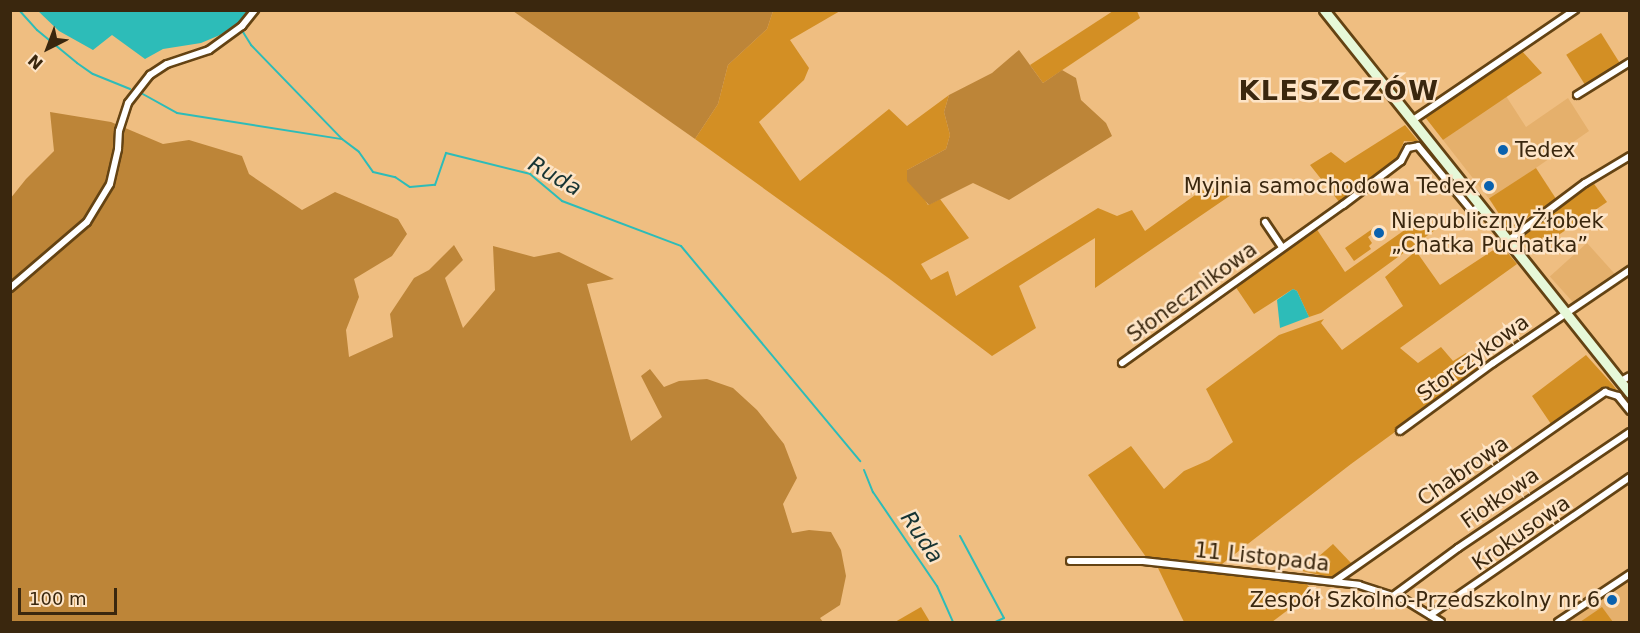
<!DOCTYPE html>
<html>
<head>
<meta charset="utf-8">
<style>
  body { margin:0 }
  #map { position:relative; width:1640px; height:633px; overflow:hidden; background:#efbe81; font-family:"DejaVu Sans",sans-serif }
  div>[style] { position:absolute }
  .built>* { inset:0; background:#e5b06c; transform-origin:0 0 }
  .green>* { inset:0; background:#d38f24; transform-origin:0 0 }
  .forest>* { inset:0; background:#bd8538 }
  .water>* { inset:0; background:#2dbcb8 }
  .stream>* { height:2px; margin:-1px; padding:0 1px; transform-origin:1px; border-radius:1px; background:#2dbcb8 }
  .roads { filter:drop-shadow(2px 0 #644313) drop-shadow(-2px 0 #644313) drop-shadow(0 2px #644313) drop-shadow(0 -2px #644313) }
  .street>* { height:6px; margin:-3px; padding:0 3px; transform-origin:3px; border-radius:3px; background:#fff }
  .secondary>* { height:9px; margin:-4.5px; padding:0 4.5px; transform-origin:4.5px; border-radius:4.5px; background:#e6f8d8 }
  .dots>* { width:16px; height:16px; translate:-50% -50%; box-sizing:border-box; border:3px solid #fde4c6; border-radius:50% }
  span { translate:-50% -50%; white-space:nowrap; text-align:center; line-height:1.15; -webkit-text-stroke:5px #fde4c6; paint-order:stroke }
  .poi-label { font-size:21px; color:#3a270e }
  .left { translate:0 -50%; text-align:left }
  .right { translate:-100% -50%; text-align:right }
  .street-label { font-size:21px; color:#3a270e }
  .water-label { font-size:22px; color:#173433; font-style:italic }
  .district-label { font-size:27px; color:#3a270e; font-weight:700; letter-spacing:1.5px }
  .frame { position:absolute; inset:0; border:12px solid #3a270e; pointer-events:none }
  .north { position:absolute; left:18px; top:18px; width:60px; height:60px; -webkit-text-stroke:4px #fde4c6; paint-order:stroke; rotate:222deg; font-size:16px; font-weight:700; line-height:24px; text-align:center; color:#3a270e }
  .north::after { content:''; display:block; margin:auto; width:21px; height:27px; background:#3a270e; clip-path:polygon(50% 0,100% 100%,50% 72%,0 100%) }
  .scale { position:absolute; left:18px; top:588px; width:99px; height:27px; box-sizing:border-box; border:3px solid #3a270e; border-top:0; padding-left:8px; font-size:18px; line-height:21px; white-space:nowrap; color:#3a270e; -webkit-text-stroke:4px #fde4c6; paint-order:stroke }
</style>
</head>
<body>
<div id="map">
  <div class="built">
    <div style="clip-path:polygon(1506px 96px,1526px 127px,1568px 98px,1589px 131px,1490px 200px,1443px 140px)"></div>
    <div style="left:1587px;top:243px;width:42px;height:50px;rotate:48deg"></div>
    <div style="clip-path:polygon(1629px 576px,1629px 622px,1562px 622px)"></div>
  </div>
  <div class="green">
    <div style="clip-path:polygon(773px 11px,840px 11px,790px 40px,809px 68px,804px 80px,759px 122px,800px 181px,889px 109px,907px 126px,949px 95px,944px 112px,950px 135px,946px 149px,907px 170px,928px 205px,940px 199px,969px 238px,921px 264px,931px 280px,948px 271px,956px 296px,1098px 208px,1117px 216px,1132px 210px,1145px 231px,1219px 178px,1231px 195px,1095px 288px,1095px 238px,1019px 286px,1036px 328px,992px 356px,887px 277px,695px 139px,718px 104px,728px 65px,767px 29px)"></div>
    <div style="clip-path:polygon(1113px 11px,1137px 11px,1140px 18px,1043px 83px,1030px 65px)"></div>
    <div style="left:1601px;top:33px;width:38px;height:41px;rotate:58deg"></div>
    <div style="clip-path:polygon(1521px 50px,1542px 73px,1443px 140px,1425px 117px,1490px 74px,1491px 68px)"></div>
    <div style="clip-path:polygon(1405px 125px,1419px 142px,1404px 141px,1398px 158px,1340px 203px,1310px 165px,1331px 152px,1345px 163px)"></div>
    <div style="left:1536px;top:168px;width:37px;height:56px;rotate:57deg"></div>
    <div style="clip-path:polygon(1592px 181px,1607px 202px,1532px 253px,1525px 248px,1517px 236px)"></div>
    <div style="clip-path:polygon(1426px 215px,1435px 230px,1321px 313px,1309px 317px,1297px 291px,1293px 289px,1254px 314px,1235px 286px,1316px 228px,1345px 272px)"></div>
    <div style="clip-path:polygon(1375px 227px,1377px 230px,1368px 237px,1372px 243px,1369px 246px,1371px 249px,1354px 261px,1345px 248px)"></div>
    <div style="clip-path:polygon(1501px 245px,1517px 264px,1400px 348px,1418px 363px,1441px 347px,1453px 361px,1466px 353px,1480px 370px,1351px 464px,1222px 564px,1146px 557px,1088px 475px,1131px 446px,1164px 489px,1184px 471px,1209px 460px,1233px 442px,1206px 389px,1279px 335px,1324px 319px,1321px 323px,1342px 350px,1403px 306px,1385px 277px,1416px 251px,1440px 285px)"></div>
    <div style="clip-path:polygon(1586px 355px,1613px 385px,1629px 406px,1616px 391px,1609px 388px,1551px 424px,1532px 396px)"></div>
    <div style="clip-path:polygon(1333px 544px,1352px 564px,1334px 578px,1302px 571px)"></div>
    <div style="clip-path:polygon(1158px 568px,1301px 578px,1313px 591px,1272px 622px,1184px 622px)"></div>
    <div style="clip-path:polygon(921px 607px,930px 622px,895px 622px)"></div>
    <div style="clip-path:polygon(1602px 607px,1613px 622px,1580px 622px)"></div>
  </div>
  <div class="forest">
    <div style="clip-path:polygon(513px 11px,773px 11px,767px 29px,728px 65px,718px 104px,695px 139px)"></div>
    <div style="clip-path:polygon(1019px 50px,1043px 83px,1062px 70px,1076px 78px,1081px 100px,1106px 123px,1112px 136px,1009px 200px,973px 183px,929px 205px,907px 181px,907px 170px,946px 149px,950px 135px,944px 112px,949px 95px,992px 73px)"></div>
    <div style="clip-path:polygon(50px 112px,111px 122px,163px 144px,189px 140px,242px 156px,249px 174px,302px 210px,335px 192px,398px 219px,407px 234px,392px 256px,354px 279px,359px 297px,346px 330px,349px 357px,393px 337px,390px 314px,414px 278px,429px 270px,454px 245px,463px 260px,445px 278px,463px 328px,495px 290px,493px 246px,534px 257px,559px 252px,614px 279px,587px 284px,631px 441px,662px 417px,641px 376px,650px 369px,664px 387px,679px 381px,707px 379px,733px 388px,757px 410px,784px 444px,797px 478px,783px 504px,792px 533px,809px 530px,831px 532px,841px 550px,846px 576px,840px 605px,820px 618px,823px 622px,11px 622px,10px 199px,26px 179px,54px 151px)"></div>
  </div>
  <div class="water">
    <div style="clip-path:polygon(38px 11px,248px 11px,238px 23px,220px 35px,201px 43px,163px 49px,145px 59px,112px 35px,93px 50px,59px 31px)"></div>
    <div style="clip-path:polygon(1293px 289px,1297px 291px,1309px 317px,1280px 328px,1277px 300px)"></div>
  </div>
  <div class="stream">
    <div style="left:19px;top:10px;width:27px;rotate:48deg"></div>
    <div style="left:37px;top:30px;width:52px;rotate:39.5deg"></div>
    <div style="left:77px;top:63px;width:19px;rotate:35deg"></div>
    <div style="left:93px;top:74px;width:40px;rotate:22deg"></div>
    <div style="left:243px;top:32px;width:15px;rotate:58deg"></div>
    <div style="left:251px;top:45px;width:131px;rotate:45.9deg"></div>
    <div style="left:141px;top:93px;width:41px;rotate:29.1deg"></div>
    <div style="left:177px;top:113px;width:167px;rotate:9deg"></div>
    <div style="left:342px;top:139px;width:21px;rotate:37deg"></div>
    <div style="left:359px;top:152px;width:24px;rotate:55deg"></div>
    <div style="left:373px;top:172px;width:23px;rotate:13deg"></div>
    <div style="left:395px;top:177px;width:18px;rotate:34deg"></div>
    <div style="left:410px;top:187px;width:25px;rotate:-5deg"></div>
    <div style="left:435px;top:185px;width:34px;rotate:-71deg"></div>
    <div style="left:446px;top:153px;width:87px;rotate:14deg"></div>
    <div style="left:530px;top:174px;width:42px;rotate:40.2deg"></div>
    <div style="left:562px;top:201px;width:127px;rotate:20.7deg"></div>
    <div style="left:681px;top:246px;width:280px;rotate:50.2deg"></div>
    <div style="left:864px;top:470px;width:24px;rotate:68deg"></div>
    <div style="left:873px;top:492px;width:114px;rotate:55.8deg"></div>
    <div style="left:937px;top:586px;width:39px;rotate:66deg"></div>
    <div style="left:960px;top:536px;width:93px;rotate:61.8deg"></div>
    <div style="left:1004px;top:618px;width:10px;rotate:156deg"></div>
  </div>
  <div class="roads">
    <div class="street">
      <div style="left:1577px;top:95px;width:62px;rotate:-31.9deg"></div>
      <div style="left:1413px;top:120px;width:196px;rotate:-34.2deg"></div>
      <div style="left:1265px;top:222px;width:30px;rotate:56deg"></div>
      <div style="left:1509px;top:240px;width:95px;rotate:-36.9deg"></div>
      <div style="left:1585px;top:183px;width:52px;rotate:-31deg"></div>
      <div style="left:10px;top:288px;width:101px;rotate:-40.6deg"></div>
      <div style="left:87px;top:222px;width:44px;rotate:-58.8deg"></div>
      <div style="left:110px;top:184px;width:36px;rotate:-77deg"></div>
      <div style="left:118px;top:149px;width:18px;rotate:-87deg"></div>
      <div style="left:119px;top:131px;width:29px;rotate:-72deg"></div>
      <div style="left:128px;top:103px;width:36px;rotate:-52deg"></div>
      <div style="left:150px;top:75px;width:20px;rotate:-33deg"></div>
      <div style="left:167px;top:64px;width:44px;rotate:-18.4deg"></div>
      <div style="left:209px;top:50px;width:41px;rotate:-36deg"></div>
      <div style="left:242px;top:26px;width:21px;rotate:-51deg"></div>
      <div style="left:1122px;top:363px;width:272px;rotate:-35.6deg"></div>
      <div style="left:1343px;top:205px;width:73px;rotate:-37.2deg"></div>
      <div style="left:1401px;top:161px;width:15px;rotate:-62deg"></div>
      <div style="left:1408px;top:148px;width:10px;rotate:-11deg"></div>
      <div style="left:1418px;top:146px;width:85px;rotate:50.3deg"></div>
      <div style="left:1472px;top:211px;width:11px;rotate:-27deg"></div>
      <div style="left:1621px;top:381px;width:10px;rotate:-29deg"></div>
      <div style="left:1400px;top:431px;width:115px;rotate:-36.2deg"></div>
      <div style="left:1493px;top:363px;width:166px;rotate:-34.2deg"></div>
      <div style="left:1070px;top:561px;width:73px"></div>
      <div style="left:1143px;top:561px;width:217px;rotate:6.3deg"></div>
      <div style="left:1359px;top:585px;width:48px;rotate:18.1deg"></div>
      <div style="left:1405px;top:600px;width:42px;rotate:31.4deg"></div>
      <div style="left:1335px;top:581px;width:330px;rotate:-35deg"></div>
      <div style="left:1605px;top:392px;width:14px;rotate:17deg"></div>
      <div style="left:1618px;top:396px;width:19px;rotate:51deg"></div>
      <div style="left:1393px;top:596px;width:81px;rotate:-36.4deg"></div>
      <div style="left:1458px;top:548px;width:207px;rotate:-34deg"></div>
      <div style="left:1430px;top:615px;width:243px;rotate:-34.6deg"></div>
      <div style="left:1558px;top:622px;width:87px;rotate:-33.7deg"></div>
    </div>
    <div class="secondary">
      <div style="left:1324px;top:10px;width:490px;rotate:51.4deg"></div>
    </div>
  </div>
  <div class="dots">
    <div style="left:1503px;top:150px;background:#0961ae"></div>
    <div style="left:1489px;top:186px;background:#0961ae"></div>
    <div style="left:1379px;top:233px;background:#0961ae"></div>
    <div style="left:1612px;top:600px;background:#0961ae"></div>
  </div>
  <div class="poi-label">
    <span class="left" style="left:1515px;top:150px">Tedex</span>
    <span class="right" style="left:1477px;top:186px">Myjnia samochodowa Tedex</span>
    <span class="left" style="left:1391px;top:233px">Niepubliczny Żłobek<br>„Chatka Puchatka”</span>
    <span class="right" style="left:1600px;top:600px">Zespół Szkolno-Przedszkolny nr 6</span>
  </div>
  <div class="street-label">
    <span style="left:1192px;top:292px;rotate:-36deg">Słonecznikowa</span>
    <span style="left:1473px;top:358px;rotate:-36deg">Storczykowa</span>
    <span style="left:1463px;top:471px;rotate:-35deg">Chabrowa</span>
    <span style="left:1500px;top:498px;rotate:-35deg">Fiołkowa</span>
    <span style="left:1521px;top:533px;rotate:-35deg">Krokusowa</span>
    <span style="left:1262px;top:557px;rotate:6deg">11 Listopada</span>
  </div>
  <div class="water-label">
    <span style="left:555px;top:176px;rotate:30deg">Ruda</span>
    <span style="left:922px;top:537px;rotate:56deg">Ruda</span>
  </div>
  <div class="district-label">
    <span style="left:1339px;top:91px">KLESZCZÓW</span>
  </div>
  <div class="frame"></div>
  <div class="north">N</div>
  <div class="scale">100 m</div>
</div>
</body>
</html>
